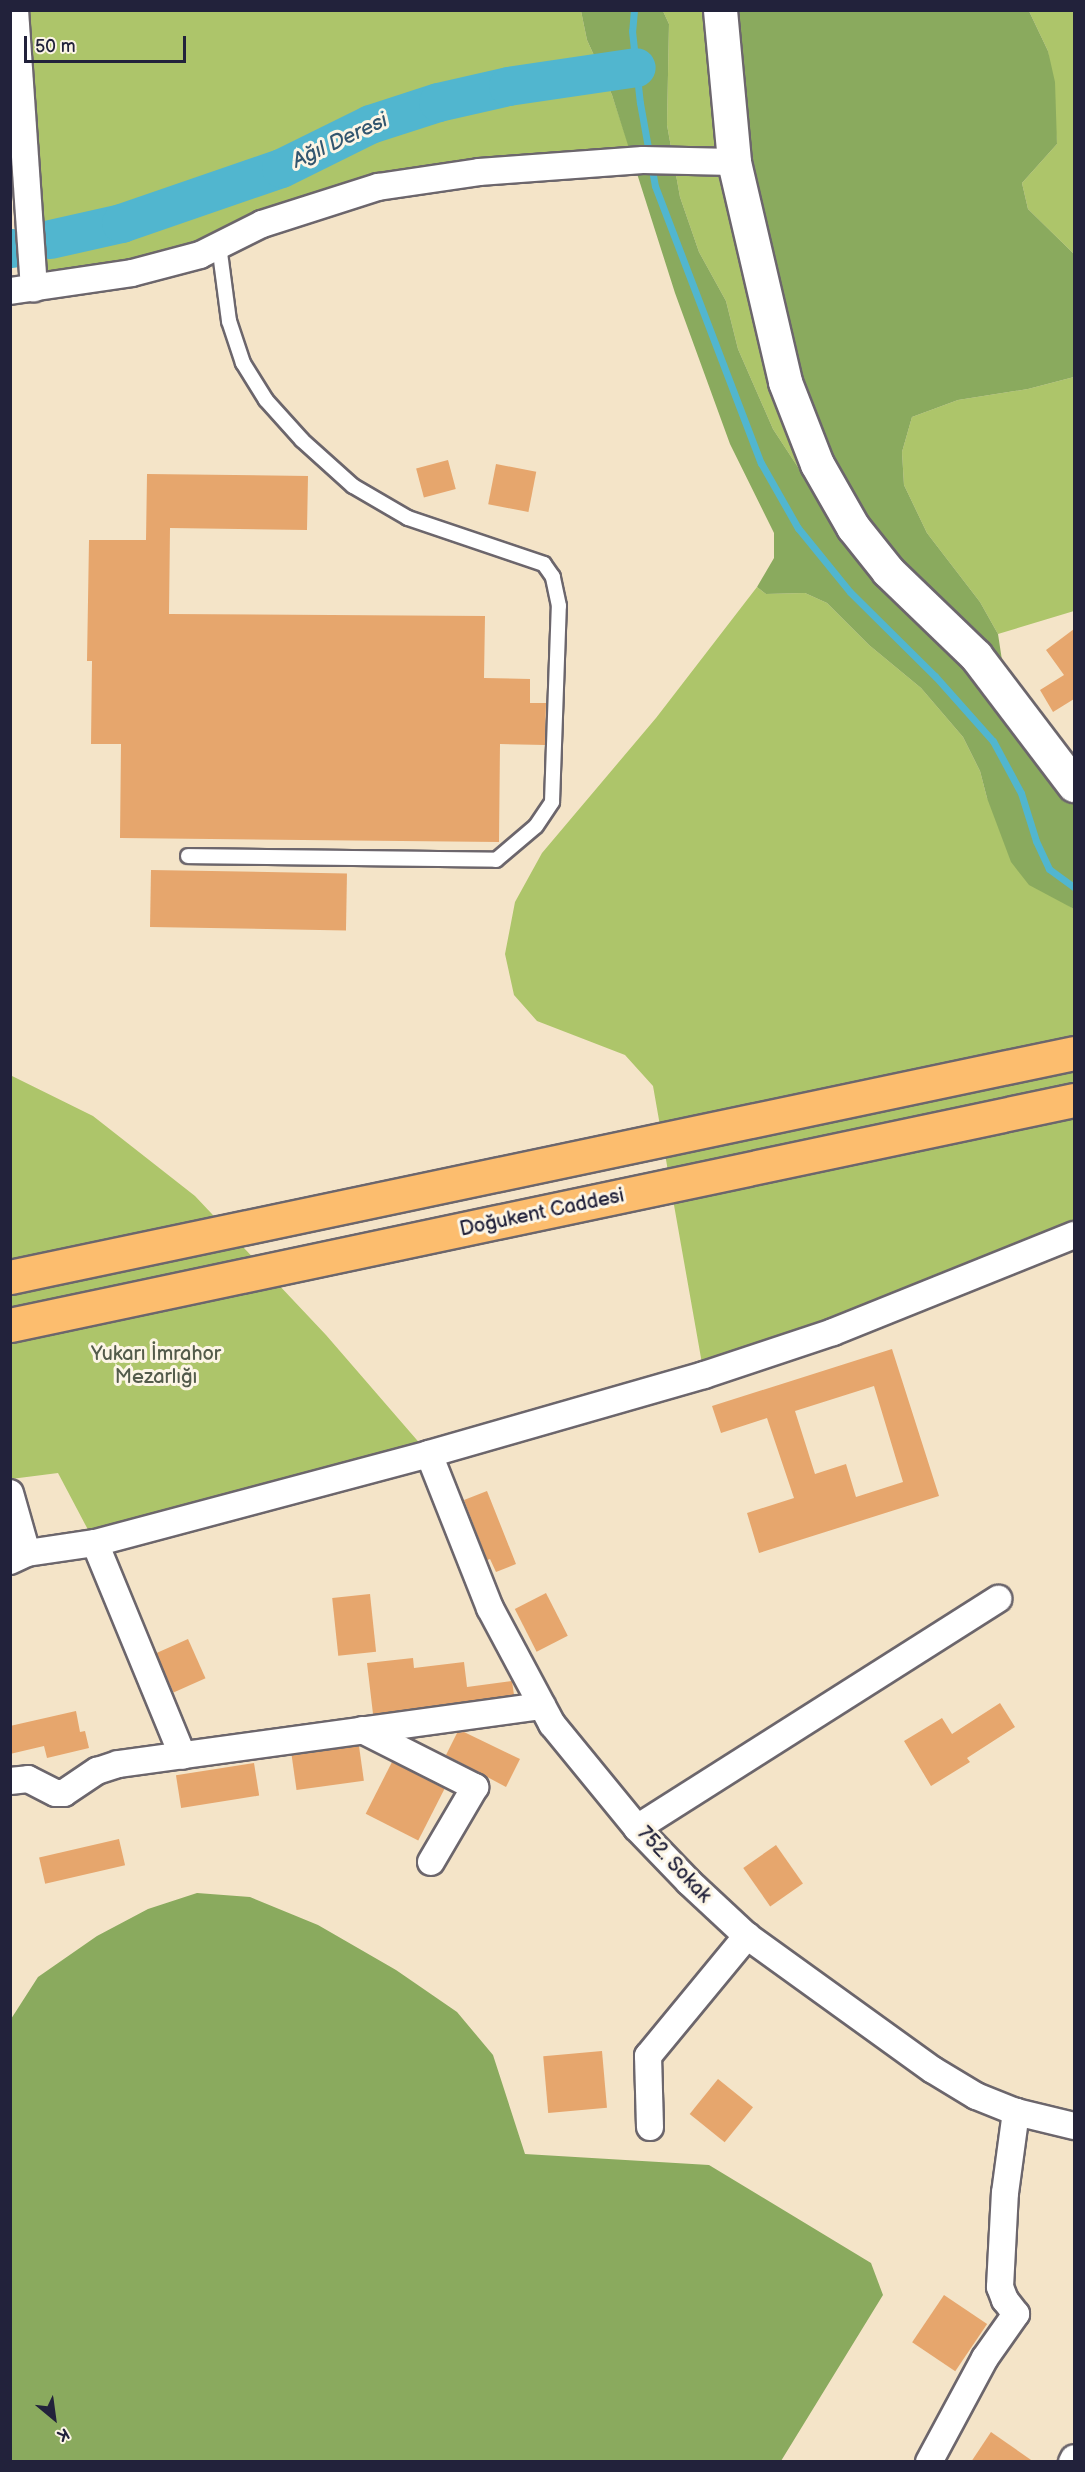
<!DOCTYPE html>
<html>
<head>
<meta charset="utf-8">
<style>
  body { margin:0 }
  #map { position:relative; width:1085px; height:2472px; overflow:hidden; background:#f4e4c8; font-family:"Balsamiq Sans",sans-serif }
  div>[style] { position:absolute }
  .green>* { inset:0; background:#adc56a }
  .forest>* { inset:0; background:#8aaa5e }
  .stream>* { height:7px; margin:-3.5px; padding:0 3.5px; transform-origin:3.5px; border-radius:3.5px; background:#51b6cf }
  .river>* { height:39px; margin:-19.5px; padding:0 19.5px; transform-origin:19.5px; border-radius:19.5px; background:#51b6cf }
  .building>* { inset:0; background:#e6a66d; transform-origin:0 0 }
  .roads { filter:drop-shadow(2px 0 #6c666c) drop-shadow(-2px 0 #6c666c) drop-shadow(0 2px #6c666c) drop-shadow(0 -2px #6c666c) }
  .service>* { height:14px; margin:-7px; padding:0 7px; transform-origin:7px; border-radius:7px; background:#fff }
  .minor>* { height:26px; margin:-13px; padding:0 13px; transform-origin:13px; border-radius:13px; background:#fff }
  .tertiary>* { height:33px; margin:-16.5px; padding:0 16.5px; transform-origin:16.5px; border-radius:16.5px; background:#fff }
  .primary>* { height:33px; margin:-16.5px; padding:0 16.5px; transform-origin:16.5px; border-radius:16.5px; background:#fcbd6e }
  span { translate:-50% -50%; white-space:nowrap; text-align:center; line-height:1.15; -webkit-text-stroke:6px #fcf5e5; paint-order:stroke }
  .street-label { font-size:20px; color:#22223b }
  .park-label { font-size:20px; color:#535b4b }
  .water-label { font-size:21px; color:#32566f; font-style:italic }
  .frame { position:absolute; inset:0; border:12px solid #22223b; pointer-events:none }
  .north { position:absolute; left:24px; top:2388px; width:60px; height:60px; -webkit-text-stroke:4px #fcf5e5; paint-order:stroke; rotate:151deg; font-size:16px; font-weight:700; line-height:24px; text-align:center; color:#22223b }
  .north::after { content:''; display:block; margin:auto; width:21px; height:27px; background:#22223b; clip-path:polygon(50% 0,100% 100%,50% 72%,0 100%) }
  .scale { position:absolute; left:24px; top:36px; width:162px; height:27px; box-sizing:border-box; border:3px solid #22223b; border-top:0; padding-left:8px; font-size:18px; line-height:21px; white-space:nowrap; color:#22223b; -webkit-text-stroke:4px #fcf5e5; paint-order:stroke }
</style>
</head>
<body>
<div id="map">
  <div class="green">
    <div style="clip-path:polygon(15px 11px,581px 11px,587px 40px,612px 95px,634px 161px,378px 187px,200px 255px,34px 288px)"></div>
    <div style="clip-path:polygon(663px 11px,720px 11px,830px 487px,807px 481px,773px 429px,738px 349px,726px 301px,699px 252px,680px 197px,667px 125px,669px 24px)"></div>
    <div style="clip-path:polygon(1029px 11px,1074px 11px,1074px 254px,1028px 209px,1022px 183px,1057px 144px,1048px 51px)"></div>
    <div style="clip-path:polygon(1074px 377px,1074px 611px,998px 634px,980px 602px,927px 533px,904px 485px,902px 452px,912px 417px,958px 400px,1028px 389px)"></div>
    <div style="clip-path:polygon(757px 587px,766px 594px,805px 593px,827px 603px,869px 645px,921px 688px,963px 737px,980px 771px,987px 798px,1062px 901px,1074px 909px,1074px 1235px,704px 1375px,653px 1086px,625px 1055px,537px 1021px,514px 995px,505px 954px,515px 902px,542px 853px,656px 718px)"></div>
    <div style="clip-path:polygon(10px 1075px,93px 1116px,195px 1196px,326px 1335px,429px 1454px,95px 1543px,58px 1473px,11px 1479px)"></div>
  </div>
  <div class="forest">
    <div style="clip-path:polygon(581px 11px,663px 11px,669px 24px,667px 125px,680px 197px,699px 252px,726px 301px,738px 349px,773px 429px,807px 481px,829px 486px,785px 382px,720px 11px,1029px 11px,1048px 51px,1055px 82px,1057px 144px,1022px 183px,1028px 209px,1074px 254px,1074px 377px,1028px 389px,958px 400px,912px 417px,902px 452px,904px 485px,927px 533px,980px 602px,998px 634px,1007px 693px,1074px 785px,1074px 909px,1029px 885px,1011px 862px,987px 798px,980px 771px,963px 737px,921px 688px,869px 645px,827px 603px,805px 593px,766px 594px,757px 587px,774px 558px,774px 533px,730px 444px,675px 293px,612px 95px,587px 40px)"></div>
    <div style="clip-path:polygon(197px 1893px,250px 1897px,318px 1925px,396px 1970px,457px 2012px,493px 2055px,525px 2154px,709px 2165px,871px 2263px,883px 2295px,781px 2461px,11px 2461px,11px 2019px,38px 1977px,97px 1936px,148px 1909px)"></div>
  </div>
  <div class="stream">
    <div style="left:634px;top:10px;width:21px;rotate:95deg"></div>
    <div style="left:632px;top:31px;width:72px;rotate:83.7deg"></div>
    <div style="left:640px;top:103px;width:84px;rotate:79.8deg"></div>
    <div style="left:655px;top:186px;width:297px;rotate:69.1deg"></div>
    <div style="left:761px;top:463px;width:75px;rotate:60.4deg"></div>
    <div style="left:798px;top:528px;width:82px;rotate:50.9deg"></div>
    <div style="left:850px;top:592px;width:120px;rotate:44.7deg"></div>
    <div style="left:935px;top:676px;width:87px;rotate:48.3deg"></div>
    <div style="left:993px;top:741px;width:59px;rotate:61.7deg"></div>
    <div style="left:1021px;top:793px;width:50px;rotate:72.6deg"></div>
    <div style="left:1036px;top:841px;width:31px;rotate:65deg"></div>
    <div style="left:1049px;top:869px;width:31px;rotate:36deg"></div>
  </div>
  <div class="river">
    <div style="left:50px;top:239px;width:73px;rotate:-12.7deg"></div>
    <div style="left:121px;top:223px;width:169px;rotate:-19deg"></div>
    <div style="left:281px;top:168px;width:99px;rotate:-26.3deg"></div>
    <div style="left:370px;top:124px;width:71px;rotate:-17.9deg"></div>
    <div style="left:438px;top:102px;width:72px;rotate:-12.9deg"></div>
    <div style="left:508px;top:86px;width:129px;rotate:-8.4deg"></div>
    <div style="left:10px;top:248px;width:2px"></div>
  </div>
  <div class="building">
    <div style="left:448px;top:460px;width:30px;height:33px;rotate:75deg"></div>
    <div style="left:496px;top:464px;width:41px;height:41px;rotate:11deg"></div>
    <div style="clip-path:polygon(147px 474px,308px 476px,307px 530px,170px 528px,169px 614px,485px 616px,484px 678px,530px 679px,530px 703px,546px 703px,545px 745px,500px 744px,499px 842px,120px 838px,121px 744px,91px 744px,92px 661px,87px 661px,89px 540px,146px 540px)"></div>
    <div style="clip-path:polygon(1074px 629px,1074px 699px,1053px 712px,1040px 690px,1064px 675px,1046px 650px)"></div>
    <div style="left:151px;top:870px;width:196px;height:57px;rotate:1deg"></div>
    <div style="clip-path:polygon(evenodd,892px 1349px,939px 1496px,759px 1553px,747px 1513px,794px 1498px,767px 1418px,721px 1433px,712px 1406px,892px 1349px,874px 1386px,903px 1482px,856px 1497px,846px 1464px,815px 1474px,795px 1411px,874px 1386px)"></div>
    <div style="clip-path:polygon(487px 1491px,516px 1564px,496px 1572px,490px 1559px,487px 1560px,464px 1500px)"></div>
    <div style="left:546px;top:1593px;width:48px;height:35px;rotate:63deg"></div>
    <div style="left:370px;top:1594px;width:58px;height:38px;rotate:84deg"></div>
    <div style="left:188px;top:1639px;width:43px;height:35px;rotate:66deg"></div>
    <div style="clip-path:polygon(413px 1658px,414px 1668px,464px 1662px,467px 1687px,512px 1681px,514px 1695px,373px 1714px,367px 1663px)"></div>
    <div style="clip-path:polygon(1000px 1703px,1015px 1727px,967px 1758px,970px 1762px,931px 1786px,904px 1741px,942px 1718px,952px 1734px)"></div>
    <div style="clip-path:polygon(76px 1711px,80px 1732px,85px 1731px,89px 1748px,47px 1758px,44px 1746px,10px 1754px,10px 1726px)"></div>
    <div style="clip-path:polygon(464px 1732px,520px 1759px,506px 1787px,446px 1755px,457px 1733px)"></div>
    <div style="left:359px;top:1746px;width:35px;height:68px;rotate:82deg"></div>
    <div style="left:392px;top:1762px;width:59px;height:58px;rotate:27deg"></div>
    <div style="left:254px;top:1763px;width:33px;height:79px;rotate:81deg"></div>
    <div style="left:119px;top:1839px;width:27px;height:82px;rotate:77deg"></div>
    <div style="left:776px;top:1845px;width:47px;height:40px;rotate:55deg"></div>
    <div style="left:602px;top:2051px;width:57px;height:59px;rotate:85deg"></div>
    <div style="left:718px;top:2079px;width:45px;height:45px;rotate:39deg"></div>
    <div style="left:944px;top:2295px;width:52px;height:57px;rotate:34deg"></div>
    <div style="clip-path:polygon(991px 2432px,1034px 2462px,971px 2462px)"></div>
  </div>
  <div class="roads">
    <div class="service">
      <div style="left:188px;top:856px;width:308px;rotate:0.7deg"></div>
      <div style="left:496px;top:860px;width:52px;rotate:-40.4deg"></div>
      <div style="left:536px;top:826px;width:29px;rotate:-56deg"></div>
      <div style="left:552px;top:802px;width:196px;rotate:-88deg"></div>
      <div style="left:559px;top:606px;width:30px;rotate:-102deg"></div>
      <div style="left:553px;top:577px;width:16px;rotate:-125deg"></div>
      <div style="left:544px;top:564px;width:144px;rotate:-161.3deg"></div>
      <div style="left:408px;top:518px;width:64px;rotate:-149.8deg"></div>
      <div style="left:353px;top:486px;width:69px;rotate:-138deg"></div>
      <div style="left:302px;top:440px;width:54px;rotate:-132deg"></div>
      <div style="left:266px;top:400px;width:44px;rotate:-121.9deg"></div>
      <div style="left:243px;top:363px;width:44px;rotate:-108.4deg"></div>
      <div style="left:229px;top:321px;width:77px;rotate:-97.5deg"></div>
    </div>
    <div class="minor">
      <div style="left:15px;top:10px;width:279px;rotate:86.1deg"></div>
      <div style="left:10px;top:291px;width:123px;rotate:-8.4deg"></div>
      <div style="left:132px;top:273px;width:70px;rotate:-14.8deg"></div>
      <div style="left:200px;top:255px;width:69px;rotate:-26.6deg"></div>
      <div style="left:262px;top:224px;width:122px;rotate:-17.7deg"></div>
      <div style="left:378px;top:187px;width:102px;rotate:-8.4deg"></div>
      <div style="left:479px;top:172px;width:164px;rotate:-4.2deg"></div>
      <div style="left:643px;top:160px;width:91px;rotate:1.3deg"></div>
      <div style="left:429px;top:1454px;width:166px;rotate:68.4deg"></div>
      <div style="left:490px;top:1608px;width:132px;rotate:61.9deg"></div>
      <div style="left:552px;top:1724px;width:134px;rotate:50.7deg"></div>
      <div style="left:637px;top:1828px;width:75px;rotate:46.1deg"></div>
      <div style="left:689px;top:1882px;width:79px;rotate:43deg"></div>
      <div style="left:747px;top:1936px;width:229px;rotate:35.8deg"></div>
      <div style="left:933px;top:2070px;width:50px;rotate:31.2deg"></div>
      <div style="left:976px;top:2096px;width:43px;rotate:21.8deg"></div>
      <div style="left:1016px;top:2112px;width:60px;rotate:13.6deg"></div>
      <div style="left:10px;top:1493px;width:62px;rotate:74.2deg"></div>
      <div style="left:95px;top:1543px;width:230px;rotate:67.6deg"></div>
      <div style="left:10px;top:1561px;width:19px;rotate:-25deg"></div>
      <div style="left:27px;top:1553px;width:69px;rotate:-8.4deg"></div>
      <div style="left:95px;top:1543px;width:346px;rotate:-14.9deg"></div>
      <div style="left:429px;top:1454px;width:286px;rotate:-16deg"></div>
      <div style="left:704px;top:1375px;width:136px;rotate:-18.4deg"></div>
      <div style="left:833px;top:1332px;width:260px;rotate:-21.9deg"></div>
      <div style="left:362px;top:1730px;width:127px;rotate:26.8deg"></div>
      <div style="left:475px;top:1787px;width:87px;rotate:120.4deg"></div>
      <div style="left:10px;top:1781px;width:18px;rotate:-6deg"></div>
      <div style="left:28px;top:1779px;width:31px;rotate:27deg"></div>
      <div style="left:56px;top:1793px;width:8px"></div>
      <div style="left:64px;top:1793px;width:40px;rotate:-34deg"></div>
      <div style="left:97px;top:1771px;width:22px;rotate:-18deg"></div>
      <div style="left:118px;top:1764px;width:428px;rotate:-7.8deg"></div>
      <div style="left:637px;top:1828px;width:428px;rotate:-32.4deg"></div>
      <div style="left:650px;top:2127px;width:71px;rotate:-91.6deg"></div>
      <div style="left:648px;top:2056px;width:156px;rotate:-50.5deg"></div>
      <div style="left:929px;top:2462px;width:118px;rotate:-61.7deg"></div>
      <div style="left:985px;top:2358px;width:54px;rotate:-54.8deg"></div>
      <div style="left:1016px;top:2314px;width:18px;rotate:-128deg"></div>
      <div style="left:1005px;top:2300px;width:14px;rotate:-111deg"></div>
      <div style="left:1000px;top:2287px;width:94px;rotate:-87deg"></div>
      <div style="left:1005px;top:2193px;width:82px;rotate:-82.3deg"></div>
      <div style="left:1072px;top:2462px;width:4px;rotate:-63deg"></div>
    </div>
    <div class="tertiary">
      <div style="left:720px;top:10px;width:153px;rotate:84.7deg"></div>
      <div style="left:734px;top:162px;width:226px;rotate:76.9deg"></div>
      <div style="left:785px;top:382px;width:88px;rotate:68.7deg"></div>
      <div style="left:817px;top:464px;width:73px;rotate:60.3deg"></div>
      <div style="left:853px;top:527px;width:56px;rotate:51.5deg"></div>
      <div style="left:888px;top:571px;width:122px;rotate:44deg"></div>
      <div style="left:976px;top:656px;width:162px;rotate:52.8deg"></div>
    </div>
    <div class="primary">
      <div style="left:10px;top:1277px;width:1087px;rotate:-11.89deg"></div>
      <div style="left:10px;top:1325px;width:1088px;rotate:-11.94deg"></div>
    </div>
  </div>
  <div class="street-label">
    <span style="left:542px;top:1213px;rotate:-12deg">Doğukent Caddesi</span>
    <span style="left:674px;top:1865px;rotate:46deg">752. Sokak</span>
  </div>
  <div class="park-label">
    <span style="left:156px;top:1366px">Yukarı İmrahor<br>Mezarlığı</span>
  </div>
  <div class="water-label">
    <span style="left:340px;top:141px;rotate:-25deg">Ağıl Deresi</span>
  </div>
  <div class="frame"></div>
  <div class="north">K</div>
  <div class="scale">50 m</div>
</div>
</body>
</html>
